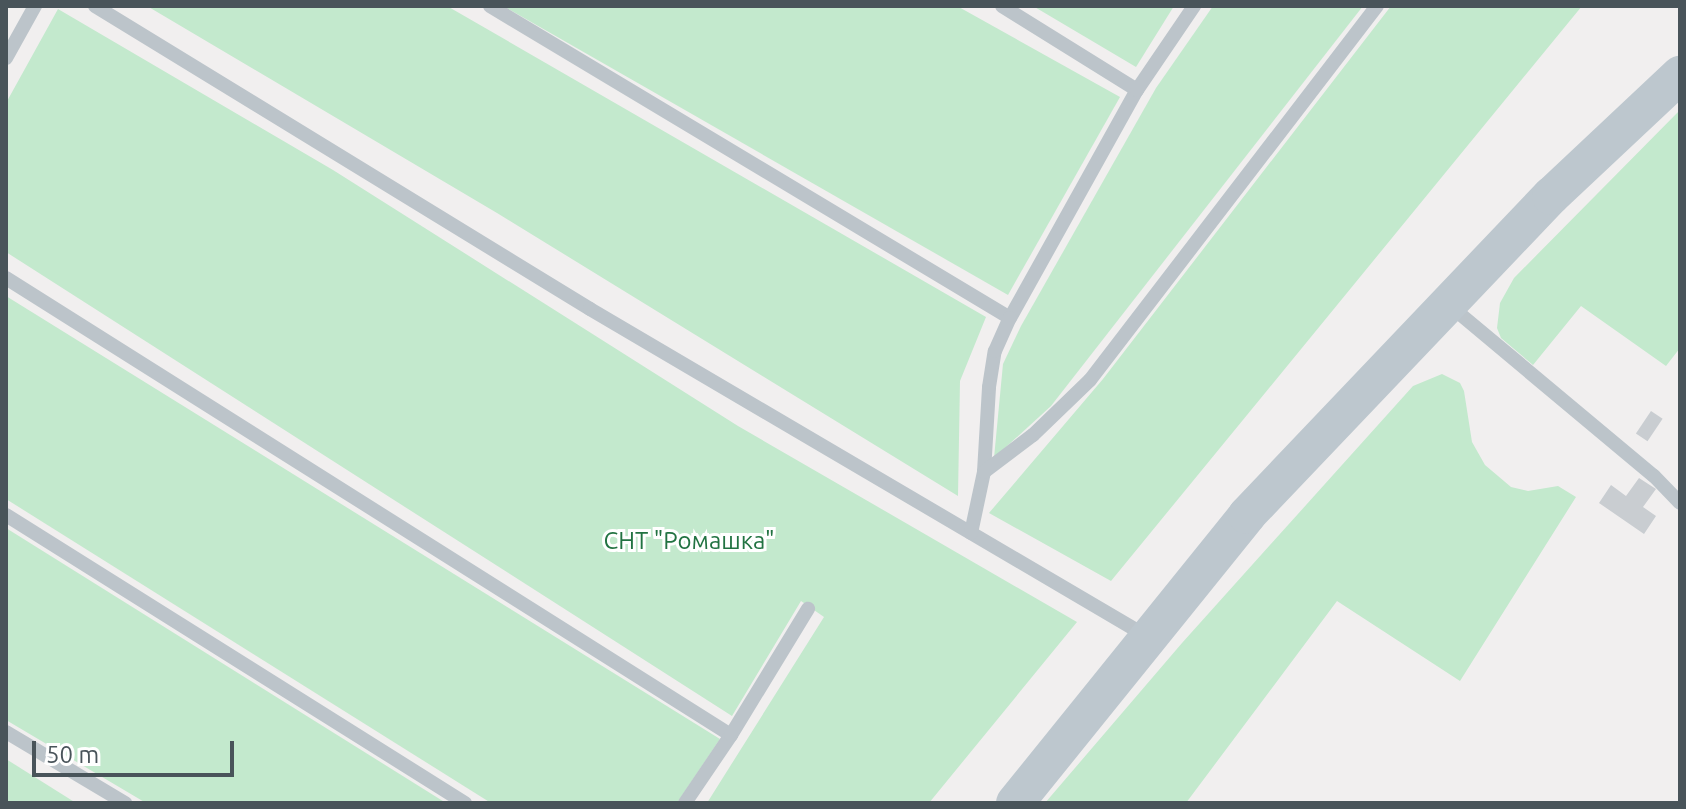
<!DOCTYPE html>
<html>
<head>
<meta charset="utf-8">
<style>
  body { margin:0 }
  #map { position:relative; width:1686px; height:809px; overflow:hidden; background:#f1efef; font-family:Ubuntu,sans-serif }
  div>[style] { position:absolute }
  .green>* { inset:0; background:#c3e9cd }
  .building>* { inset:0; background:#c9cdd1; transform-origin:0 0 }
  .lane>* { height:14px; margin:-7px; padding:0 7px; transform-origin:7px; border-radius:7px; background:#bcc4ca }
  .secondary>* { height:38px; margin:-19px; padding:0 19px; transform-origin:19px; border-radius:19px; background:#bdc7ce }
  span { translate:-50% -50%; white-space:nowrap; text-align:center; line-height:1.15; -webkit-text-stroke:6px #fff; paint-order:stroke }
  .park-label { font-size:24px; color:#227342 }
  .frame { position:absolute; inset:0; border:8px solid #49545a; pointer-events:none }
  .scale { position:absolute; left:32px; top:741px; width:202px; height:36px; box-sizing:border-box; border:4px solid #49545a; border-top:0; padding-left:10px; font-size:24px; line-height:28px; white-space:nowrap; color:#49545a; -webkit-text-stroke:6px #fff; paint-order:stroke }
</style>
</head>
<body>
<div id="map">
  <div class="green">
    <div style="clip-path:polygon(147px 6px,447px 6px,986px 317px,960px 381px,958px 496px,497px 213px)"></div>
    <div style="clip-path:polygon(503px 6px,957px 6px,1120px 97px,1008px 295px)"></div>
    <div style="clip-path:polygon(1033px 6px,1174px 6px,1136px 67px)"></div>
    <div style="clip-path:polygon(1213px 6px,1363px 6px,1051px 406px,994px 458px,1003px 364px,1021px 326px,1156px 88px)"></div>
    <div style="clip-path:polygon(1391px 6px,1582px 6px,1111px 581px,989px 513px,1103px 379px)"></div>
    <div style="clip-path:polygon(58px 9px,333px 170px,738px 426px,1077px 622px,929px 803px,707px 803px,824px 617px,801px 601px,732px 716px,6px 252px,6px 103px)"></div>
    <div style="clip-path:polygon(1680px 110px,1680px 348px,1666px 366px,1581px 306px,1533px 365px,1501px 338px,1497px 328px,1500px 303px,1514px 278px)"></div>
    <div style="clip-path:polygon(6px 296px,720px 739px,677px 803px,491px 803px,6px 499px)"></div>
    <div style="clip-path:polygon(1442px 374px,1460px 383px,1464px 391px,1472px 442px,1485px 465px,1511px 487px,1528px 491px,1558px 486px,1576px 497px,1460px 681px,1337px 601px,1186px 803px,1045px 803px,1182px 643px,1413px 386px)"></div>
    <div style="clip-path:polygon(6px 528px,446px 803px,146px 803px,6px 720px)"></div>
    <div style="clip-path:polygon(6px 759px,76px 803px,6px 803px)"></div>
  </div>
  <div class="building">
    <div style="left:1651px;top:411px;width:14px;height:27px;rotate:34deg"></div>
    <div style="clip-path:polygon(1639px 478px,1656px 489px,1643px 507px,1656px 516px,1644px 534px,1599px 503px,1611px 485px,1626px 496px)"></div>
  </div>
  <div class="lane">
    <div style="left:95px;top:6px;width:580px;rotate:31.47deg"></div>
    <div style="left:590px;top:309px;width:647px;rotate:30.45deg"></div>
    <div style="left:490px;top:6px;width:606px;rotate:30.96deg"></div>
    <div style="left:1010px;top:318px;width:261px;rotate:-60.9deg"></div>
    <div style="left:1137px;top:90px;width:159px;rotate:-148.1deg"></div>
    <div style="left:6px;top:58px;width:60px;rotate:-60.9deg"></div>
    <div style="left:1137px;top:90px;width:102px;rotate:-55.8deg"></div>
    <div style="left:6px;top:278px;width:857px;rotate:32.23deg"></div>
    <div style="left:731px;top:735px;width:82px;rotate:124.1deg"></div>
    <div style="left:1448px;top:304px;width:268px;rotate:39.9deg"></div>
    <div style="left:1654px;top:476px;width:37px;rotate:46deg"></div>
    <div style="left:984px;top:472px;width:85px;rotate:-86.6deg"></div>
    <div style="left:989px;top:387px;width:36px;rotate:-81deg"></div>
    <div style="left:995px;top:351px;width:36px;rotate:-66deg"></div>
    <div style="left:6px;top:515px;width:542px;rotate:32.11deg"></div>
    <div style="left:971px;top:533px;width:62px;rotate:-78deg"></div>
    <div style="left:984px;top:472px;width:61px;rotate:-37.1deg"></div>
    <div style="left:1033px;top:435px;width:79px;rotate:-44deg"></div>
    <div style="left:1090px;top:380px;width:471px;rotate:-52.5deg"></div>
    <div style="left:6px;top:732px;width:139px;rotate:30.8deg"></div>
    <div style="left:731px;top:735px;width:148px;rotate:-58.6deg"></div>
  </div>
  <div class="secondary">
    <div style="left:1015px;top:803px;width:370px;rotate:-51.1deg"></div>
    <div style="left:1247px;top:515px;width:441px;rotate:-46.4deg"></div>
    <div style="left:1551px;top:196px;width:177px;rotate:-43.2deg"></div>
  </div>
  <div class="park-label">
    <span style="left:689px;top:541px">СНТ "Ромашка"</span>
  </div>
  <div class="frame"></div>
  <div class="scale">50 m</div>
</div>
</body>
</html>
